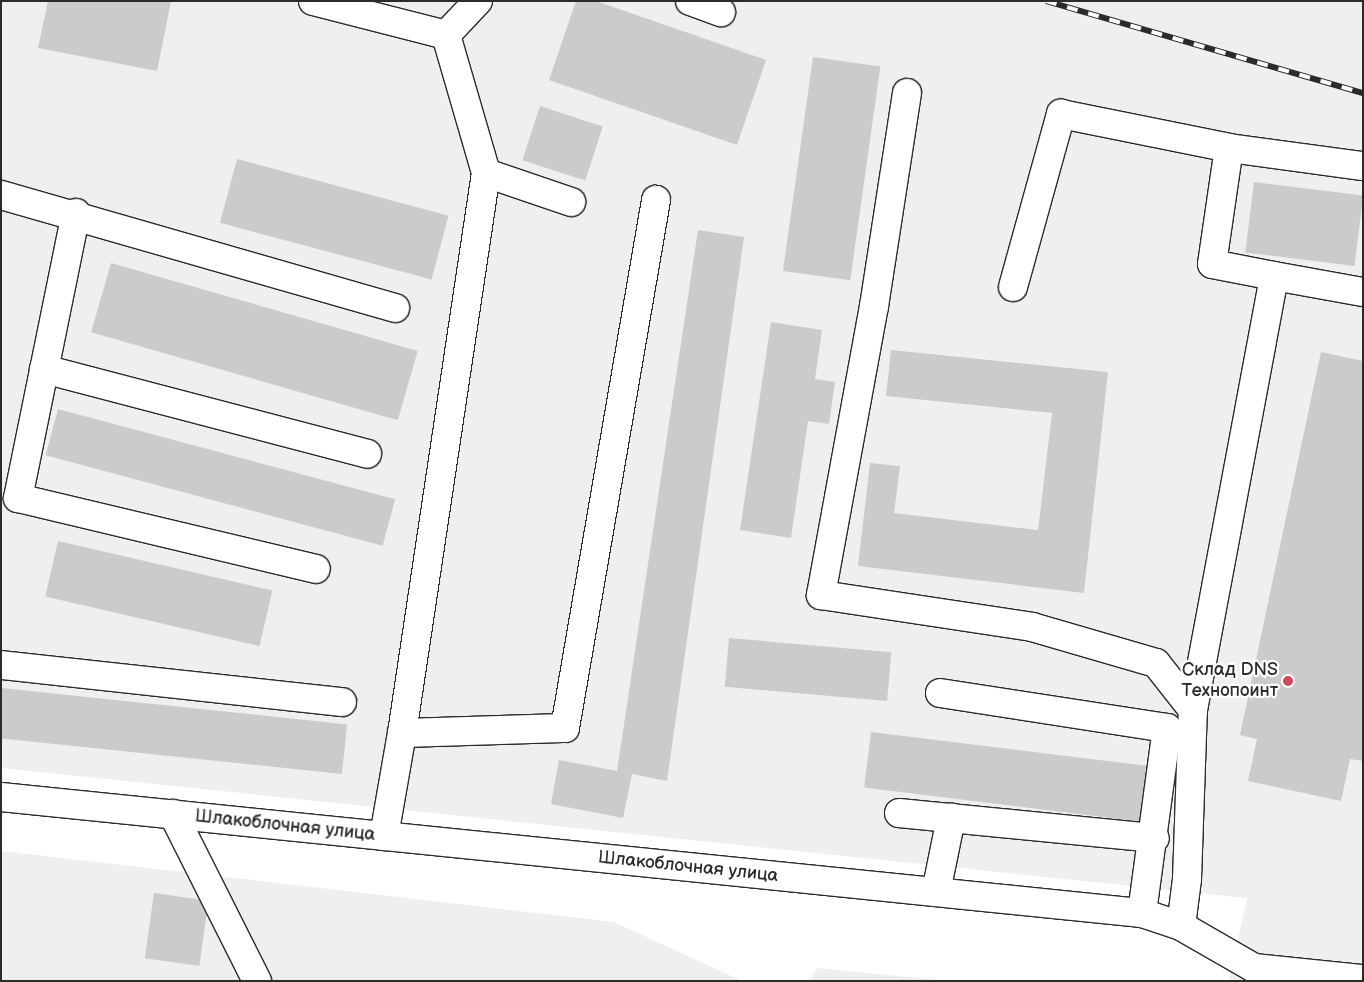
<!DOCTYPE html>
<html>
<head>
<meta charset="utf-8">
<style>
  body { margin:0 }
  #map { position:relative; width:1364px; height:982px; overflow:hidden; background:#fff; font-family:"Balsamiq Sans",sans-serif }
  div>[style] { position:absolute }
  .built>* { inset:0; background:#efefef }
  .building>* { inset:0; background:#cbcbcb; transform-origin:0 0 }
  .roads { filter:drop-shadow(1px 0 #2b2b2b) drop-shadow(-1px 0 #2b2b2b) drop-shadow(0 1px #2b2b2b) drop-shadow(0 -1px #2b2b2b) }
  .minor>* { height:28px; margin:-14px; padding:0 14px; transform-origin:14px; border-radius:14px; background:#fff }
  .rail>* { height:5.5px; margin-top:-2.75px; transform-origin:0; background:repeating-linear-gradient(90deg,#fff 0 11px,#2b2b2b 0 22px); box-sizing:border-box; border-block:1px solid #2b2b2b }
  .dots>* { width:14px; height:14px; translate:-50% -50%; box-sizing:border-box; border:2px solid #fff; border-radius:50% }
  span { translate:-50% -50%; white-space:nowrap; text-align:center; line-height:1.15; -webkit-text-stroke:4.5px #fff; paint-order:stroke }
  .poi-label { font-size:18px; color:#2b2b2b }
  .right { translate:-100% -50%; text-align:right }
  .street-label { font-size:18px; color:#2b2b2b }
  .frame { position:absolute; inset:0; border:2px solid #2b2b2b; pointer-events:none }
</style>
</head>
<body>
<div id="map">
  <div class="built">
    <div style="clip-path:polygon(1px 1px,1363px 1px,1363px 981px,1229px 981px,1247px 898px,1px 768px)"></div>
    <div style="clip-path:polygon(1px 851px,614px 922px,742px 981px,1px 981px)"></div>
    <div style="clip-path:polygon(817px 968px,949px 981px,809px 981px)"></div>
  </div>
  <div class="building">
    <div style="clip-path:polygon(48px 1px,171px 1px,157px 71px,38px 48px)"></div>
    <div style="clip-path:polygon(576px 1px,596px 1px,766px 60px,737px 145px,549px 80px)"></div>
    <div style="left:813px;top:57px;width:68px;height:216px;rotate:8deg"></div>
    <div style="left:540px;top:106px;width:66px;height:57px;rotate:18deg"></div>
    <div style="left:237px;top:159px;width:219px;height:66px;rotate:15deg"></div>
    <div style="left:1254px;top:182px;width:110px;height:71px;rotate:7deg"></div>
    <div style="clip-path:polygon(698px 230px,744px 237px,667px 781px,632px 774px,623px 818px,551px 804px,559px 760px,617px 771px)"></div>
    <div style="left:111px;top:263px;width:319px;height:72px;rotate:16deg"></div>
    <div style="clip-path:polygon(771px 322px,822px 330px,815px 379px,835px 382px,829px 424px,808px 421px,791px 538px,740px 530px)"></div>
    <div style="clip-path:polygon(891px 350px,1108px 372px,1084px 593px,858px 566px,870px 463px,900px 466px,894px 513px,1038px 530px,1052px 413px,886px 396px)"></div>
    <div style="clip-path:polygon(1321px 352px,1363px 361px,1363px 761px,1350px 759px,1341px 801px,1248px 781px,1257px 739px,1240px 735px)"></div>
    <div style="left:58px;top:409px;width:349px;height:48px;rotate:15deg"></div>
    <div style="left:58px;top:541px;width:220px;height:57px;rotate:13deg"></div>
    <div style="left:729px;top:638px;width:163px;height:49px;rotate:5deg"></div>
    <div style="left:1px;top:688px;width:348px;height:50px;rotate:6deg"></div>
    <div style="left:871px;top:732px;width:284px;height:56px;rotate:7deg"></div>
    <div style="left:154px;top:893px;width:55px;height:66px;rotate:8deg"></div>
  </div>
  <div class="roads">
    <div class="minor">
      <div style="left:313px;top:1px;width:137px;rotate:14.3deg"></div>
      <div style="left:478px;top:1px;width:47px;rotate:133.3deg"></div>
      <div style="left:446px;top:35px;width:144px;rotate:73.8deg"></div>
      <div style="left:690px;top:1px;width:33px;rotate:20deg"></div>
      <div style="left:907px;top:93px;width:216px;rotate:98.8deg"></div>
      <div style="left:874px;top:306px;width:294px;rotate:100.4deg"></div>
      <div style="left:821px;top:595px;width:213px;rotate:8.6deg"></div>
      <div style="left:1032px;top:627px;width:129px;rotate:16.2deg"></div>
      <div style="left:1156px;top:663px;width:60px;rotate:51.8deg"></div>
      <div style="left:1px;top:195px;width:410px;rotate:16deg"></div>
      <div style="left:76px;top:213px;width:291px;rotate:101.5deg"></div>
      <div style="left:18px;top:498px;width:306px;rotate:13.4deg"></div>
      <div style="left:1274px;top:276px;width:63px;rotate:-169deg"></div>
      <div style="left:1212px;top:264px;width:117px;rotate:-81.7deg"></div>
      <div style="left:1229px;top:148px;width:135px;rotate:7.7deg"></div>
      <div style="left:1013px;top:287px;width:180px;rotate:-74.5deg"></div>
      <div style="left:1061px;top:114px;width:171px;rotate:11.4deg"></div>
      <div style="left:44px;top:369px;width:334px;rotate:14.7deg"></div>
      <div style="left:1px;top:665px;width:343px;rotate:6.2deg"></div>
      <div style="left:940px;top:693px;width:230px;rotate:8.8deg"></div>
      <div style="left:1167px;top:728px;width:187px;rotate:97.7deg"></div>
      <div style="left:402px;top:733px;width:566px;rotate:-81.47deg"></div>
      <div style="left:486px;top:173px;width:90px;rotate:18.8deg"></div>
      <div style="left:1px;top:797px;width:1147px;rotate:5.81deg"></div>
      <div style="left:1142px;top:913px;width:41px;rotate:18.4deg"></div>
      <div style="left:1181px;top:926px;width:84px;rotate:29.9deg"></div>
      <div style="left:1254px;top:968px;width:110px;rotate:5.8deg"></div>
      <div style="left:899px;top:813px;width:257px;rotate:5.6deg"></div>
      <div style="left:173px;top:814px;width:187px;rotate:63.3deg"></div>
      <div style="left:384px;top:836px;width:105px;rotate:-80.1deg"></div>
      <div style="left:402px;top:733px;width:163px;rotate:-1.8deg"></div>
      <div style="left:565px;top:728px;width:536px;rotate:-80.22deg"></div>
      <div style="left:936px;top:892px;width:76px;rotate:-78.5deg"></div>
      <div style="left:1181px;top:926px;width:47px;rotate:-82.7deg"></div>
      <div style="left:1187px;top:879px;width:169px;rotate:-88deg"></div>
      <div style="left:1193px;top:710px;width:441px;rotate:-79.4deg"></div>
      <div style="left:1274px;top:276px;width:90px;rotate:10.2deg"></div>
    </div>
  </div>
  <div class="rail">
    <div style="left:1046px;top:1px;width:330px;rotate:16.2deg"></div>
  </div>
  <div class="dots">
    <div style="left:1288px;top:681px;background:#d1495b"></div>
  </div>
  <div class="poi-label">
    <span class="right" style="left:1278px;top:681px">Склад DNS<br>Технопоинт</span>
  </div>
  <div class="street-label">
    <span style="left:285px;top:826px;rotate:6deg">Шлакоблочная улица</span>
    <span style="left:688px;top:867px;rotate:6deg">Шлакоблочная улица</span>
  </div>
  <div class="frame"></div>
</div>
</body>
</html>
